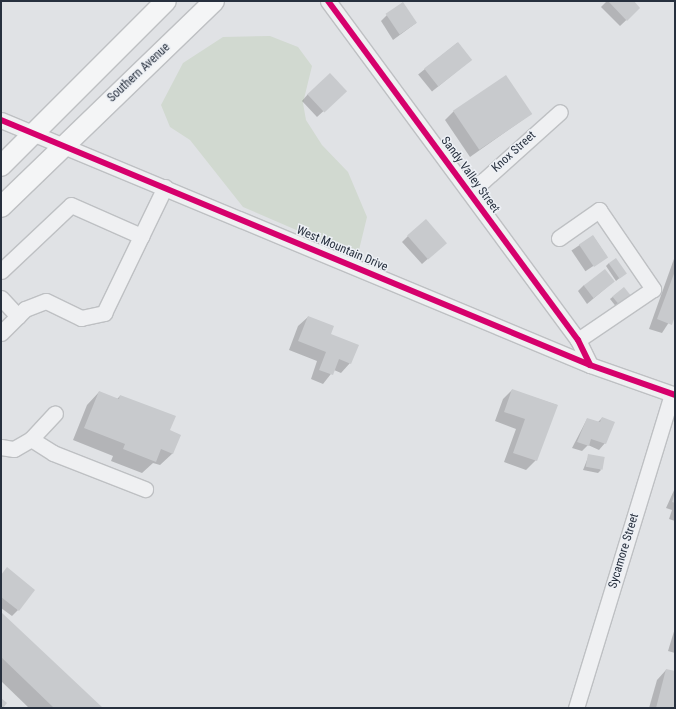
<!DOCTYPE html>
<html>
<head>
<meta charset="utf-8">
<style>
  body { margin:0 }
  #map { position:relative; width:676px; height:709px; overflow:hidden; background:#e0e2e5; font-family:"Roboto Condensed",sans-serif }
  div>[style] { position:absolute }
  .green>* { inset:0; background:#d1d9d0 }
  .shadow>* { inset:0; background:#0003; transform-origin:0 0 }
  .building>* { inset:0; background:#c8cacd; transform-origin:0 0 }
  .roads { filter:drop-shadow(1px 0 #bec0c3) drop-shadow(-1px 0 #bec0c3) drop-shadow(0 1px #bec0c3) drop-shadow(0 -1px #bec0c3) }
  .minor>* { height:15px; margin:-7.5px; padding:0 7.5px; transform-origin:7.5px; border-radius:7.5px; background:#eff0f2 }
  .major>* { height:20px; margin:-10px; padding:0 10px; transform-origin:10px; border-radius:10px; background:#f4f5f6 }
  .cycleway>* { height:6px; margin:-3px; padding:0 3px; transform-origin:3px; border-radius:3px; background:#d6006c }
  span { translate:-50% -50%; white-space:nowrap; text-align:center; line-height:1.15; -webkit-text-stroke:3px #edf0f5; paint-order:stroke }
  .street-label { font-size:12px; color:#27303e }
  .frame { position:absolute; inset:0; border:2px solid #27303e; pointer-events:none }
</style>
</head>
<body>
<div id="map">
  <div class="green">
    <div style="clip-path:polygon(270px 36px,298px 47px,312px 66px,303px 103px,306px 120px,322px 145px,348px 172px,367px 217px,359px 250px,345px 251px,243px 207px,190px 140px,170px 127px,161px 105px,183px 63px,223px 37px)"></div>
  </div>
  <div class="shadow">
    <div style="clip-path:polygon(607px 1px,632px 1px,639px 8px,620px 26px,601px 7px)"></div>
    <div style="clip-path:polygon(387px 15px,416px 23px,393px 40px,381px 21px)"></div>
    <div style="left:457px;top:43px;width:22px;height:50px;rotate:51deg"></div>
    <div style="clip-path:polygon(308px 94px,339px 97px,317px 117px,302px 101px)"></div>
    <div style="clip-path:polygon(454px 111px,531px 114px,470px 157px,445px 120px)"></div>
    <div style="clip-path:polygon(408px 236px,439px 249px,422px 264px,402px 242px)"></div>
    <div style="left:593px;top:236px;width:25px;height:26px;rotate:56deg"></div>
    <div style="clip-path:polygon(675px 256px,675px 313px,662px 333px,649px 329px)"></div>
    <div style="clip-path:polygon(609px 263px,622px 276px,616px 281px,606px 266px)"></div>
    <div style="clip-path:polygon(613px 282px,587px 304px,578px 291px,584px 285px)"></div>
    <div style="clip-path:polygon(624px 288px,618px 309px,610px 299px)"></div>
    <div style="clip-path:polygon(308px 317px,329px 335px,350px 363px,341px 373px,334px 370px,323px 384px,311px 379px,317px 361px,289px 350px,298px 326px)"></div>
    <div style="clip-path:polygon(512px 390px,557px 405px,536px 460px,526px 470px,504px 462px,516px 429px,495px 421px,503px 399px)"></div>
    <div style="clip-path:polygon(99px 392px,117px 399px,120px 396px,169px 431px,173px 453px,160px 465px,153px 463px,142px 473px,111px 461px,113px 456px,73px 440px,87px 405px)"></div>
    <div style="clip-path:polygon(602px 418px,605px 443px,599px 450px,588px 445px,582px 451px,572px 448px,587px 419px,597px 423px)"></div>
    <div style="clip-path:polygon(589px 455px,601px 470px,598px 473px,583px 470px)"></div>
    <div style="clip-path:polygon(675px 488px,675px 521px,669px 519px,672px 510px,666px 508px)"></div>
    <div style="clip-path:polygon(1px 575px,18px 610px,12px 616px,1px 608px)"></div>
    <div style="clip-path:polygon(1px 613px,101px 708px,29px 708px,1px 681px)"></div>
    <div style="clip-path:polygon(675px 628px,675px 653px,668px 651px)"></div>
    <div style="clip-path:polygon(666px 670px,675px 672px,675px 708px,649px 708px,657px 680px)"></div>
  </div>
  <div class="building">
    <div style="clip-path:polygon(608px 1px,634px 1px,640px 8px,627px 21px)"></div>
    <div style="left:403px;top:2px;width:25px;height:21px;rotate:56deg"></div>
    <div style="left:458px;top:42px;width:23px;height:43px;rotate:52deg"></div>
    <div style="left:330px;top:73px;width:25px;height:31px;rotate:47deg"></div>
    <div style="left:506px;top:75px;width:47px;height:64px;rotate:56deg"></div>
    <div style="left:426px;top:219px;width:32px;height:25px;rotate:49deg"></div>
    <div style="left:593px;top:235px;width:27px;height:17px;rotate:56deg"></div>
    <div style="left:616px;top:258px;width:19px;height:9px;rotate:55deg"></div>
    <div style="left:605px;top:269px;width:16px;height:27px;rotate:52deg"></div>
    <div style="clip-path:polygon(675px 271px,675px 316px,672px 325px,657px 319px)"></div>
    <div style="left:624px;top:287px;width:14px;height:15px;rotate:51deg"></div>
    <div style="clip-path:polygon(308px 316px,334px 326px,331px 334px,359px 345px,351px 364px,339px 359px,333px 375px,319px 370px,326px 352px,298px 341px)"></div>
    <div style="clip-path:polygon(512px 389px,558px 405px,537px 461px,513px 453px,525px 419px,504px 412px)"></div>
    <div style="clip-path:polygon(99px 391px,119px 399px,120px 395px,176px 416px,170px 430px,181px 435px,173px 454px,161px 449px,156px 462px,123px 449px,125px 444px,84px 428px)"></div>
    <div style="clip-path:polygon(602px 417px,615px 422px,606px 444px,591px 439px,589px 446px,577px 442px,587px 418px,600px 422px)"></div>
    <div style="left:588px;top:454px;width:17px;height:13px;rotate:10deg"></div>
    <div style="clip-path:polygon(675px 492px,675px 503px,672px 502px)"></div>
    <div style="clip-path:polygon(7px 567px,35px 590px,19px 611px,1px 597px,1px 575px)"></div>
    <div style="clip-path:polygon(1px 612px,103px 708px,54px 708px,1px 657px)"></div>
    <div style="clip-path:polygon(666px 669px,675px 671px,675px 708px,656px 708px)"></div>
    <div style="clip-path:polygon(1px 698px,7px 703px,3px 708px,1px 708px)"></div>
  </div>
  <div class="roads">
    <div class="minor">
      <div style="left:328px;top:1px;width:421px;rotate:53.6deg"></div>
      <div style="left:578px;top:340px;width:28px;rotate:64deg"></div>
      <div style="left:1px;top:120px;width:638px;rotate:22.59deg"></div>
      <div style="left:590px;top:365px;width:90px;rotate:19.4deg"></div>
      <div style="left:467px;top:189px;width:18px;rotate:-27deg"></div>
      <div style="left:483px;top:181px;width:103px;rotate:-41.9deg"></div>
      <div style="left:559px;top:238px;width:49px;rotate:-35deg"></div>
      <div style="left:599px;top:210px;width:96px;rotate:55.6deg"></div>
      <div style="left:653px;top:289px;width:91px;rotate:145.8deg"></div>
      <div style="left:1px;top:271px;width:96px;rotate:-43.3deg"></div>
      <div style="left:71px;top:205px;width:77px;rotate:23.9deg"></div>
      <div style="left:1px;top:298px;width:25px;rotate:47deg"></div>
      <div style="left:1px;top:333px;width:34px;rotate:-45deg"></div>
      <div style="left:25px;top:309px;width:22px;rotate:-21deg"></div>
      <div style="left:46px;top:301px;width:39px;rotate:26deg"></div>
      <div style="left:81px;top:318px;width:24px;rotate:-12deg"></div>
      <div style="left:104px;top:313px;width:140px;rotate:-64.2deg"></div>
      <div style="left:31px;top:439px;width:26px;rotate:32deg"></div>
      <div style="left:53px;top:453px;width:99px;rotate:21.4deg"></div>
      <div style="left:1px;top:447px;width:13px;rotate:9deg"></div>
      <div style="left:14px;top:449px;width:20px;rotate:-30deg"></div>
      <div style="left:31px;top:439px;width:35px;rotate:-47deg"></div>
      <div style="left:576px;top:708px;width:328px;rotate:-73deg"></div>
    </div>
    <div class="major">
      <div style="left:1px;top:166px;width:233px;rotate:-45deg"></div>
      <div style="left:1px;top:207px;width:296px;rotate:-44deg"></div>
    </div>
  </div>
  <div class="cycleway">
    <div style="left:328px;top:1px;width:421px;rotate:53.6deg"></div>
    <div style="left:578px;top:340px;width:28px;rotate:64deg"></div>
    <div style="left:1px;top:120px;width:638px;rotate:22.59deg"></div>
    <div style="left:590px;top:365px;width:90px;rotate:19.4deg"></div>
  </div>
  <div class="street-label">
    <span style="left:139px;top:73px;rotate:-43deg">Southern Avenue</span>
    <span style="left:514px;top:152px;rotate:-42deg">Knox Street</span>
    <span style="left:470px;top:175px;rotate:54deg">Sandy Valley Street</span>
    <span style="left:342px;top:249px;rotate:23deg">West Mountain Drive</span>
    <span style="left:624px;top:551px;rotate:-73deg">Sycamore Street</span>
  </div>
  <div class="frame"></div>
</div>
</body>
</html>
